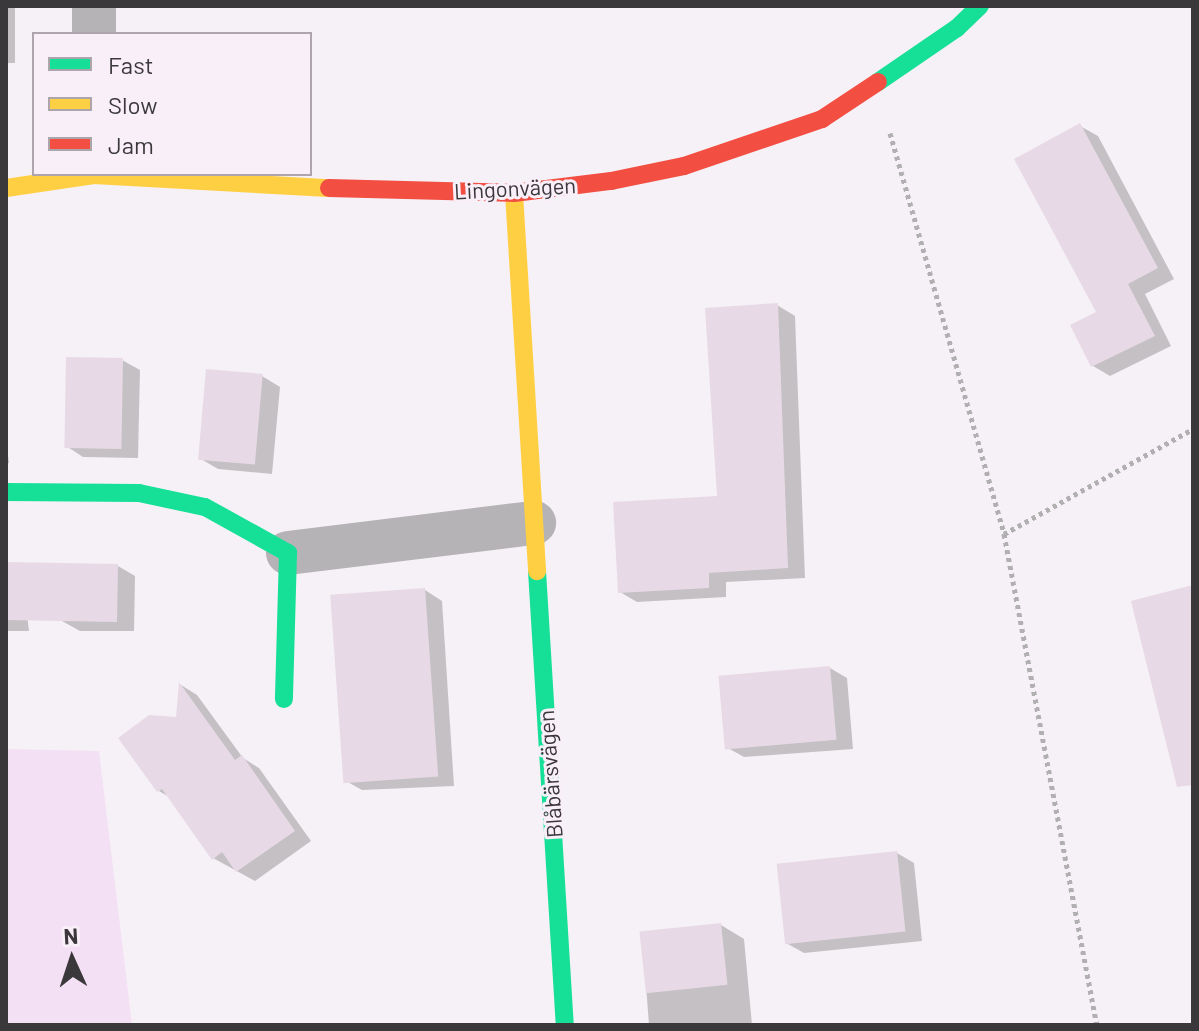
<!DOCTYPE html>
<html>
<head>
<meta charset="utf-8">
<style>
  body { margin:0 }
  #map { position:relative; width:1199px; height:1031px; overflow:hidden; background:#f6f1f6; font-family:Barlow,sans-serif }
  div>[style] { position:absolute }
  .green>* { inset:0; background:#f4e0f4 }
  .shadow>* { inset:0; background:#0003; transform-origin:0 0 }
  .building>* { inset:0; background:#e7dae6; transform-origin:0 0 }
  .path>* { height:5px; margin-top:-2.5px; transform-origin:0; background:repeating-linear-gradient(90deg,#b1b0b1 0 4px,transparent 0 8px) }
  .street>* { height:44px; margin:-22px; padding:0 22px; transform-origin:22px; border-radius:22px; background:#b5b3b5 }
  .fast>* { height:18px; margin:-9px; padding:0 9px; transform-origin:9px; border-radius:9px; background:#16e098 }
  .slow>* { height:18px; margin:-9px; padding:0 9px; transform-origin:9px; border-radius:9px; background:#ffcf43 }
  .jam>* { height:18px; margin:-9px; padding:0 9px; transform-origin:9px; border-radius:9px; background:#f24e42 }
  span { translate:-50% -50%; white-space:nowrap; text-align:center; line-height:1.15; -webkit-text-stroke:6px #f8eff8; paint-order:stroke }
  .street-label { font-size:22px; color:#3b383b }
  .frame { position:absolute; inset:0; border:8px solid #3b383b; pointer-events:none }
  .legend { position:absolute; left:32px; top:32px; width:280px; height:144px; box-sizing:border-box; background:#f8eff8; border:2px solid #aca6ac; margin:0; padding:10px 14px; list-style:none; font-size:24px; color:#3b383b }
  .legend li { display:flex; align-items:center; gap:16px; height:40px }
  .legend b { width:40px; border:2px solid #aca6ac }
  .north { position:absolute; left:32px; top:919px; width:80px; height:80px; -webkit-text-stroke:6px #f8eff8; paint-order:stroke; rotate:357deg; font-size:22px; font-weight:700; line-height:32px; text-align:center; color:#3b383b }
  .north::after { content:''; display:block; margin:auto; width:28px; height:36px; background:#3b383b; clip-path:polygon(50% 0,100% 100%,50% 72%,0 100%) }
</style>
</head>
<body>
<div id="map">
  <div class="green">
    <div style="clip-path:polygon(6px 749px,99px 751px,132px 1025px,6px 1025px)"></div>
  </div>
  <div class="shadow">
    <div style="left:6px;top:6px;width:9px;height:57px"></div>
    <div style="clip-path:polygon(1080px 126px,1098px 136px,1174px 279px,1145px 294px,1171px 346px,1110px 376px,1093px 366px,1099px 313px)"></div>
    <div style="clip-path:polygon(777px 305px,795px 316px,805px 578px,726px 582px,726px 597px,637px 602px,620px 592px,719px 498px)"></div>
    <div style="clip-path:polygon(122px 360px,140px 370px,138px 458px,83px 457px,66px 446px)"></div>
    <div style="clip-path:polygon(262px 376px,280px 387px,272px 474px,218px 469px,201px 459px)"></div>
    <div style="clip-path:polygon(6px 440px,9px 463px,6px 464px)"></div>
    <div style="clip-path:polygon(6px 564px,22px 573px,29px 631px,6px 631px)"></div>
    <div style="clip-path:polygon(118px 566px,135px 576px,134px 631px,80px 631px,62px 621px)"></div>
    <div style="clip-path:polygon(425px 590px,442px 601px,454px 786px,362px 790px,344px 780px)"></div>
    <div style="clip-path:polygon(830px 668px,847px 678px,853px 749px,744px 757px,726px 747px)"></div>
    <div style="clip-path:polygon(181px 685px,197px 695px,243px 758px,259px 768px,311px 841px,255px 881px,213px 858px,171px 798px,159px 791px,178px 719px)"></div>
    <div style="clip-path:polygon(897px 853px,914px 863px,922px 941px,804px 953px,786px 943px)"></div>
    <div style="clip-path:polygon(721px 925px,744px 939px,752px 1025px,649px 1025px,642px 932px)"></div>
  </div>
  <div class="building">
    <div style="clip-path:polygon(1080px 123px,1158px 268px,1128px 284px,1155px 336px,1091px 367px,1070px 325px,1096px 312px,1014px 159px)"></div>
    <div style="clip-path:polygon(778px 303px,788px 568px,709px 573px,709px 588px,618px 593px,613px 502px,717px 496px,705px 308px)"></div>
    <div style="left:66px;top:357px;width:57px;height:91px;rotate:1deg"></div>
    <div style="left:206px;top:369px;width:57px;height:91px;rotate:5deg"></div>
    <div style="left:118px;top:564px;width:58px;height:112px;rotate:91deg"></div>
    <div style="clip-path:polygon(1193px 585px,1193px 785px,1177px 787px,1131px 601px)"></div>
    <div style="left:425px;top:588px;width:189px;height:95px;rotate:86deg"></div>
    <div style="left:830px;top:666px;width:74px;height:112px;rotate:85deg"></div>
    <div style="clip-path:polygon(179px 682px,235px 760px,242px 755px,295px 831px,236px 872px,222px 852px,212px 860px,162px 789px,157px 792px,118px 738px,149px 715px,176px 717px)"></div>
    <div style="left:897px;top:851px;width:81px;height:121px;rotate:84deg"></div>
    <div style="left:721px;top:923px;width:62px;height:82px;rotate:84deg"></div>
  </div>
  <div class="path">
    <div style="left:890px;top:133px;width:417px;rotate:74.1deg"></div>
    <div style="left:1004px;top:534px;width:500px;rotate:79.3deg"></div>
    <div style="left:1004px;top:534px;width:216px;rotate:-29.1deg"></div>
  </div>
  <div class="street">
    <div style="left:94px;top:34px;width:28px;rotate:-90deg"></div>
    <div style="left:288px;top:553px;width:248px;rotate:-7deg"></div>
  </div>
  <div class="fast">
    <div style="left:878px;top:82px;width:96px;rotate:-34.4deg"></div>
    <div style="left:957px;top:28px;width:32px;rotate:-44deg"></div>
    <div style="left:6px;top:492px;width:133px;rotate:0.4deg"></div>
    <div style="left:139px;top:493px;width:67px;rotate:12deg"></div>
    <div style="left:205px;top:507px;width:95px;rotate:29deg"></div>
    <div style="left:288px;top:553px;width:146px;rotate:91.6deg"></div>
    <div style="left:537px;top:571px;width:455px;rotate:86.5deg"></div>
  </div>
  <div class="slow">
    <div style="left:6px;top:188px;width:89px;rotate:-8.4deg"></div>
    <div style="left:94px;top:175px;width:235px;rotate:3.2deg"></div>
    <div style="left:514px;top:193px;width:379px;rotate:86.5deg"></div>
  </div>
  <div class="jam">
    <div style="left:329px;top:188px;width:185px;rotate:1.5deg"></div>
    <div style="left:514px;top:193px;width:98px;rotate:-7.1deg"></div>
    <div style="left:611px;top:181px;width:75px;rotate:-11.6deg"></div>
    <div style="left:684px;top:166px;width:146px;rotate:-18.8deg"></div>
    <div style="left:822px;top:119px;width:67px;rotate:-33.5deg"></div>
  </div>
  <div class="street-label">
    <span style="left:515px;top:188px;rotate:-3deg">Lingonvägen</span>
    <span style="left:550px;top:774px;rotate:-94deg">Blåbärsvägen</span>
  </div>
  <div class="frame"></div>
  <ul class="legend">
  <li><b style="height:10px;background:#16e098"></b>Fast</li>
  <li><b style="height:10px;background:#ffcf43"></b>Slow</li>
  <li><b style="height:10px;background:#f24e42"></b>Jam</li>
  </ul>
  <div class="north">N</div>
</div>
</body>
</html>
